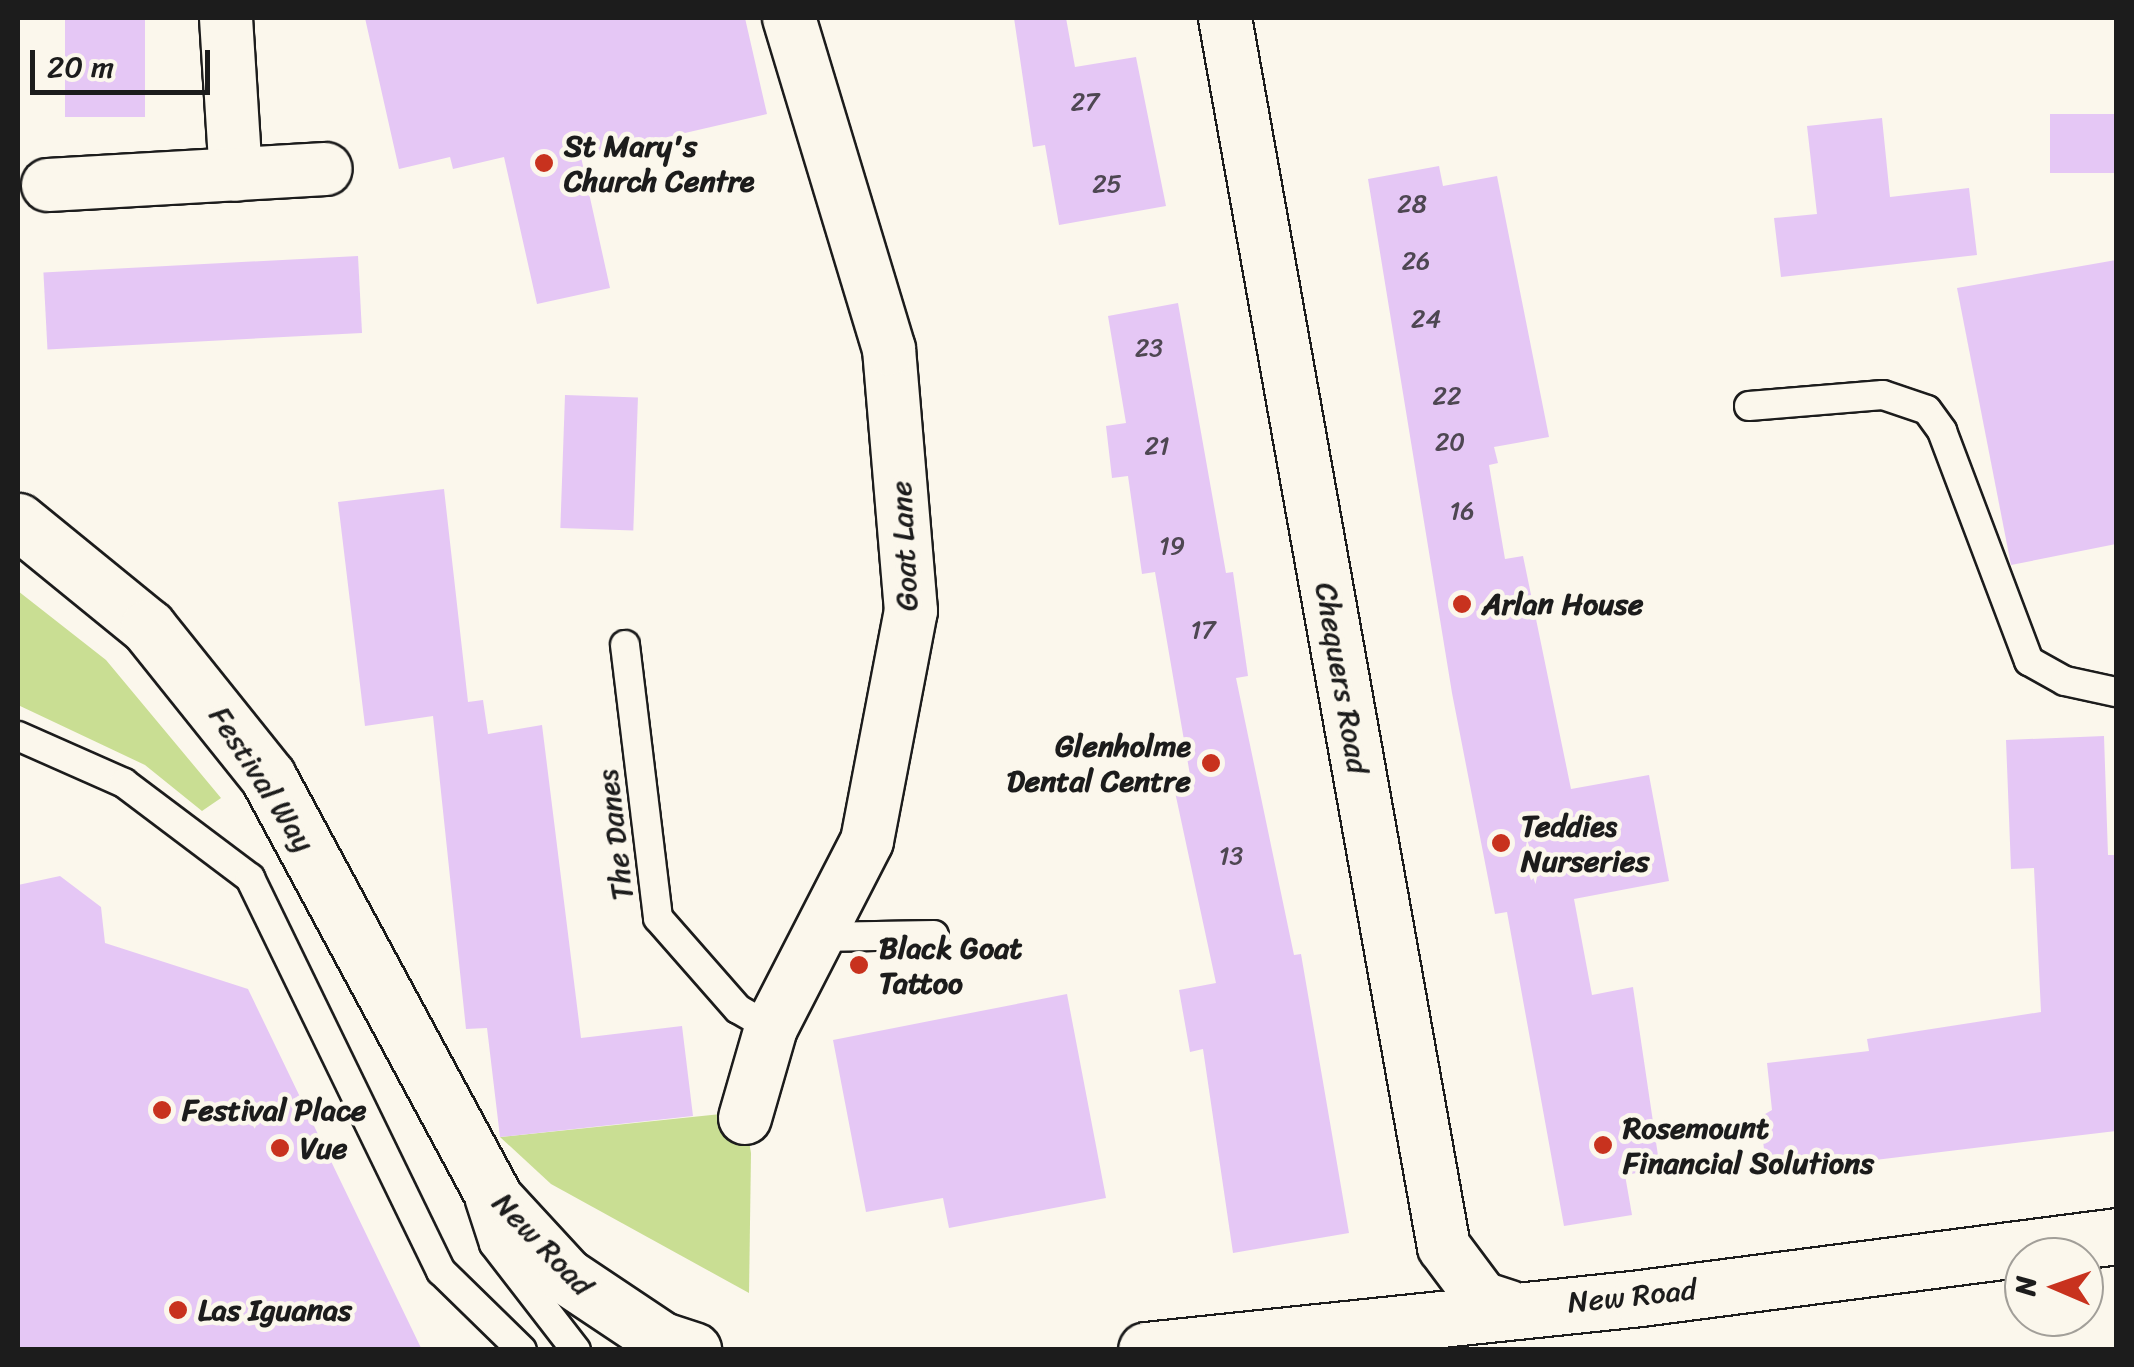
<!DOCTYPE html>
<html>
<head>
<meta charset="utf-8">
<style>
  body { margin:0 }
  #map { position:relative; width:2134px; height:1367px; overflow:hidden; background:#fbf7ec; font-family:Sriracha,sans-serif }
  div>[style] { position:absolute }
  .green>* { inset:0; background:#c9de93 }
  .building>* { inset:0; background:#e5c7f5; transform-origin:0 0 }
  .roads { filter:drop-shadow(2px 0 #1c1c1c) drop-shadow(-2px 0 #1c1c1c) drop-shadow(0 2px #1c1c1c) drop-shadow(0 -2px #1c1c1c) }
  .service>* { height:28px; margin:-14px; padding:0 14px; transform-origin:14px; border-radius:14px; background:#fbf7ec }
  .minor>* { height:52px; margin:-26px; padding:0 26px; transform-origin:26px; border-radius:26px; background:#fbf7ec }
  .tertiary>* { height:55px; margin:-27.5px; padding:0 27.5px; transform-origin:27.5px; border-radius:27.5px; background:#fbf7ec }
  .dots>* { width:28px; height:28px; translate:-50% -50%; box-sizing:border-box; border:5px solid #fbf7ec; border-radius:50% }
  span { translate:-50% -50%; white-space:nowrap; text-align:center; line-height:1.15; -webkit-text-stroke:9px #fbf7ec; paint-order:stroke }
  .number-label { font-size:25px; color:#4e4752 }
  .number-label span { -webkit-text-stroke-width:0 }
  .poi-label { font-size:30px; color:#1c1c1c; font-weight:700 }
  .left { translate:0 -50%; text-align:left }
  .right { translate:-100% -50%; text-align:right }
  .street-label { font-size:30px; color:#1c1c1c }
  .frame { position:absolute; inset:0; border:20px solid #1c1c1c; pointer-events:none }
  .north { position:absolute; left:2004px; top:1237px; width:100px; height:100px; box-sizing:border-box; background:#fbf7ec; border:2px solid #a29f99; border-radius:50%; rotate:272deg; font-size:28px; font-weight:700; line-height:40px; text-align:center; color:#1c1c1c }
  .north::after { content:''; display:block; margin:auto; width:35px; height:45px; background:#c8321e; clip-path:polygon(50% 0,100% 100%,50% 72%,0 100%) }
  .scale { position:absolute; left:30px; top:50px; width:180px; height:45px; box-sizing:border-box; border:5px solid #1c1c1c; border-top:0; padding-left:12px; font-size:30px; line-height:35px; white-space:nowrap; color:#1c1c1c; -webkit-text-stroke:8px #fbf7ec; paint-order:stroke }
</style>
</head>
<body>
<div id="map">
  <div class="green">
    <div style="clip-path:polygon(18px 591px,106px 660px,221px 798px,202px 811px,145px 765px,18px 705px)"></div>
    <div style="clip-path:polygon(721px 1114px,745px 1118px,751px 1153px,749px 1293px,551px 1184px,500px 1137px)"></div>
  </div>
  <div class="building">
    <div style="left:65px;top:18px;width:80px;height:99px"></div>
    <div style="clip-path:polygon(365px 18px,745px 18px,767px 114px,581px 157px,610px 288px,537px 304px,504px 157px,453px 169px,450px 157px,399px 169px)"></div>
    <div style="clip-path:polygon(1014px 18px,1066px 18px,1075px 67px,1136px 57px,1166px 206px,1059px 225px,1045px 145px,1033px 147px)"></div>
    <div style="left:2116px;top:114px;width:59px;height:66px;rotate:90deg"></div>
    <div style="clip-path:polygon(1882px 118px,1890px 197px,1969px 188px,1977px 255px,1781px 277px,1774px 218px,1817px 214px,1807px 126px)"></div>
    <div style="clip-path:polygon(1439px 166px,1443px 186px,1497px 176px,1549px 437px,1494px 447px,1498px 463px,1489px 465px,1505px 559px,1523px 556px,1571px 789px,1649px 775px,1669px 881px,1574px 899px,1592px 995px,1633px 987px,1660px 1169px,1625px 1175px,1632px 1215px,1564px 1226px,1507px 912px,1495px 914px,1452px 693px,1368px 179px)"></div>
    <div style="left:358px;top:256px;width:77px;height:315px;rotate:87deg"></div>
    <div style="clip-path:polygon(2116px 260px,2116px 544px,2011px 565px,1957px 288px)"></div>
    <div style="clip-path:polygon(1178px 303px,1226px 573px,1233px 572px,1248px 676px,1236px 678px,1294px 955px,1301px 954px,1349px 1233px,1233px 1253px,1203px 1049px,1190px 1052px,1179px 990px,1216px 983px,1172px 778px,1190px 775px,1155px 572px,1142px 574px,1128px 476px,1112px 478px,1106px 426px,1126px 423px,1108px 316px)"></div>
    <div style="left:565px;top:395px;width:73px;height:133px;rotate:2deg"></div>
    <div style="clip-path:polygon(444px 489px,468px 702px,483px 700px,488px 734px,542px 725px,581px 1038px,682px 1026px,693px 1116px,500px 1137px,487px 1028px,466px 1029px,433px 716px,365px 726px,338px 502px)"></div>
    <div style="clip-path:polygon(2104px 736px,2108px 855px,2116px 855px,2116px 1131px,1767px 1173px,1760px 1117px,1772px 1110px,1767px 1063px,1869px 1051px,1867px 1039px,2041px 1012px,2034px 868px,2011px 869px,2006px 740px)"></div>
    <div style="clip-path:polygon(60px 876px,101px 907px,105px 943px,248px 989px,422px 1350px,18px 1350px,18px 885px)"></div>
    <div style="clip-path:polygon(1067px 994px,1106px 1198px,949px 1228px,943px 1198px,866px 1212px,833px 1040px)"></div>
  </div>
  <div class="roads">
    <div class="service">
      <div style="left:1749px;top:406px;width:134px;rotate:-4.7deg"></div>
      <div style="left:1883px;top:395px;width:46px;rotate:18.8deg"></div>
      <div style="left:1927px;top:410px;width:26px;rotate:54deg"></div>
      <div style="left:1942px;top:431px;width:246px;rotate:69.3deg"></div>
      <div style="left:2029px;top:661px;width:41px;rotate:29.1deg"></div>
      <div style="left:2065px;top:681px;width:52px;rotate:12.2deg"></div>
      <div style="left:625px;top:645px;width:275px;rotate:83.1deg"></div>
      <div style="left:658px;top:918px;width:121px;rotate:48.7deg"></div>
      <div style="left:738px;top:1009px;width:38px;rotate:30deg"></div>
      <div style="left:18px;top:736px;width:116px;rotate:23.9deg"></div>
      <div style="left:124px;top:783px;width:158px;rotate:37deg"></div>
      <div style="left:250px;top:878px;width:437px;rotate:64.1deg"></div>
      <div style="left:441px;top:1271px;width:113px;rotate:44.3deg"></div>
      <div style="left:818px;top:937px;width:116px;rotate:-1deg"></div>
      <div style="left:480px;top:1201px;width:45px;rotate:72deg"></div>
      <div style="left:494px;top:1244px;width:134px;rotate:52.3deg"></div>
    </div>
    <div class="minor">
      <div style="left:226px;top:18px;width:157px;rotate:86.4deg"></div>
      <div style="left:1225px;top:18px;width:1248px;rotate:79.9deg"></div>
      <div style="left:1444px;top:1247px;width:64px;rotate:53.3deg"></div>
      <div style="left:1482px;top:1298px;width:29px;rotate:18deg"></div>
      <div style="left:48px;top:185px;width:278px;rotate:-3.3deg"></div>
      <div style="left:745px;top:1118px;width:94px;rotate:-73.9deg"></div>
      <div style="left:771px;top:1028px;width:210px;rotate:-62.8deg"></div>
      <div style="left:867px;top:841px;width:234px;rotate:-79.2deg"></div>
      <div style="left:911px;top:611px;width:263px;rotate:-94.8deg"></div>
      <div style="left:889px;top:349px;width:346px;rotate:-106.8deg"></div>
    </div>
    <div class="tertiary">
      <div style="left:18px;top:521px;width:168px;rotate:39.2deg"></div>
      <div style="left:148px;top:627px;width:192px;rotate:51.3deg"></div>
      <div style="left:268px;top:777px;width:479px;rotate:61.7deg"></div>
      <div style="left:495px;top:1199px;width:105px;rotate:47.3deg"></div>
      <div style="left:566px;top:1276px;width:115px;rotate:33.7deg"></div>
      <div style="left:662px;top:1340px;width:33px;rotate:18deg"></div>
      <div style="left:1146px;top:1350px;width:497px;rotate:-6deg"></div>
      <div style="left:1640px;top:1298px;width:480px;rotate:-7.4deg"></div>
    </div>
  </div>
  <div class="dots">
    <div style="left:544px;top:163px;background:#c8321e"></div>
    <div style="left:1462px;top:604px;background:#c8321e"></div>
    <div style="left:1211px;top:763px;background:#c8321e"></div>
    <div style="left:1501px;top:843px;background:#c8321e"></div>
    <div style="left:859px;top:965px;background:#c8321e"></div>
    <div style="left:162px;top:1110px;background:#c8321e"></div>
    <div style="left:1603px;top:1145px;background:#c8321e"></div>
    <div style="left:280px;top:1148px;background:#c8321e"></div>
    <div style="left:178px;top:1310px;background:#c8321e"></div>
  </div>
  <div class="number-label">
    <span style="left:1085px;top:102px">27</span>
    <span style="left:1107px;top:184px">25</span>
    <span style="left:1412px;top:204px">28</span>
    <span style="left:1416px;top:261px">26</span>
    <span style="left:1426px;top:319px">24</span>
    <span style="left:1149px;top:348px">23</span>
    <span style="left:1447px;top:396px">22</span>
    <span style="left:1450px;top:442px">20</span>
    <span style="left:1157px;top:446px">21</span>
    <span style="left:1462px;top:511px">16</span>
    <span style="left:1172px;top:546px">19</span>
    <span style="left:1203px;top:630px">17</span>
    <span style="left:1231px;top:856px">13</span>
  </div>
  <div class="poi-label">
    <span class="left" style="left:564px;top:163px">St Mary's<br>Church Centre</span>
    <span class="left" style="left:1482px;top:604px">Arlan House</span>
    <span class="right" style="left:1191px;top:763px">Glenholme<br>Dental Centre</span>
    <span class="left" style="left:1521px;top:843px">Teddies<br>Nurseries</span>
    <span class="left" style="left:879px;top:965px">Black Goat<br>Tattoo</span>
    <span class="left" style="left:182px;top:1110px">Festival Place</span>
    <span class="left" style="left:1623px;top:1145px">Rosemount<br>Financial Solutions</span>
    <span class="left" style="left:300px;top:1148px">Vue</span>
    <span class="left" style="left:198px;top:1310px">Las Iguanas</span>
  </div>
  <div class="street-label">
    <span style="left:904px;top:546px;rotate:-93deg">Goat Lane</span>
    <span style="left:1342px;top:678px;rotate:80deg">Chequers Road</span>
    <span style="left:262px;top:779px;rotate:57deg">Festival Way</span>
    <span style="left:615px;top:835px;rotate:-97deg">The Danes</span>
    <span style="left:543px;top:1244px;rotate:46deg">New Road</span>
    <span style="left:1632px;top:1296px;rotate:-6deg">New Road</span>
  </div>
  <div class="frame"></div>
  <div class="north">N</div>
  <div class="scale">20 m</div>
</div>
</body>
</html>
